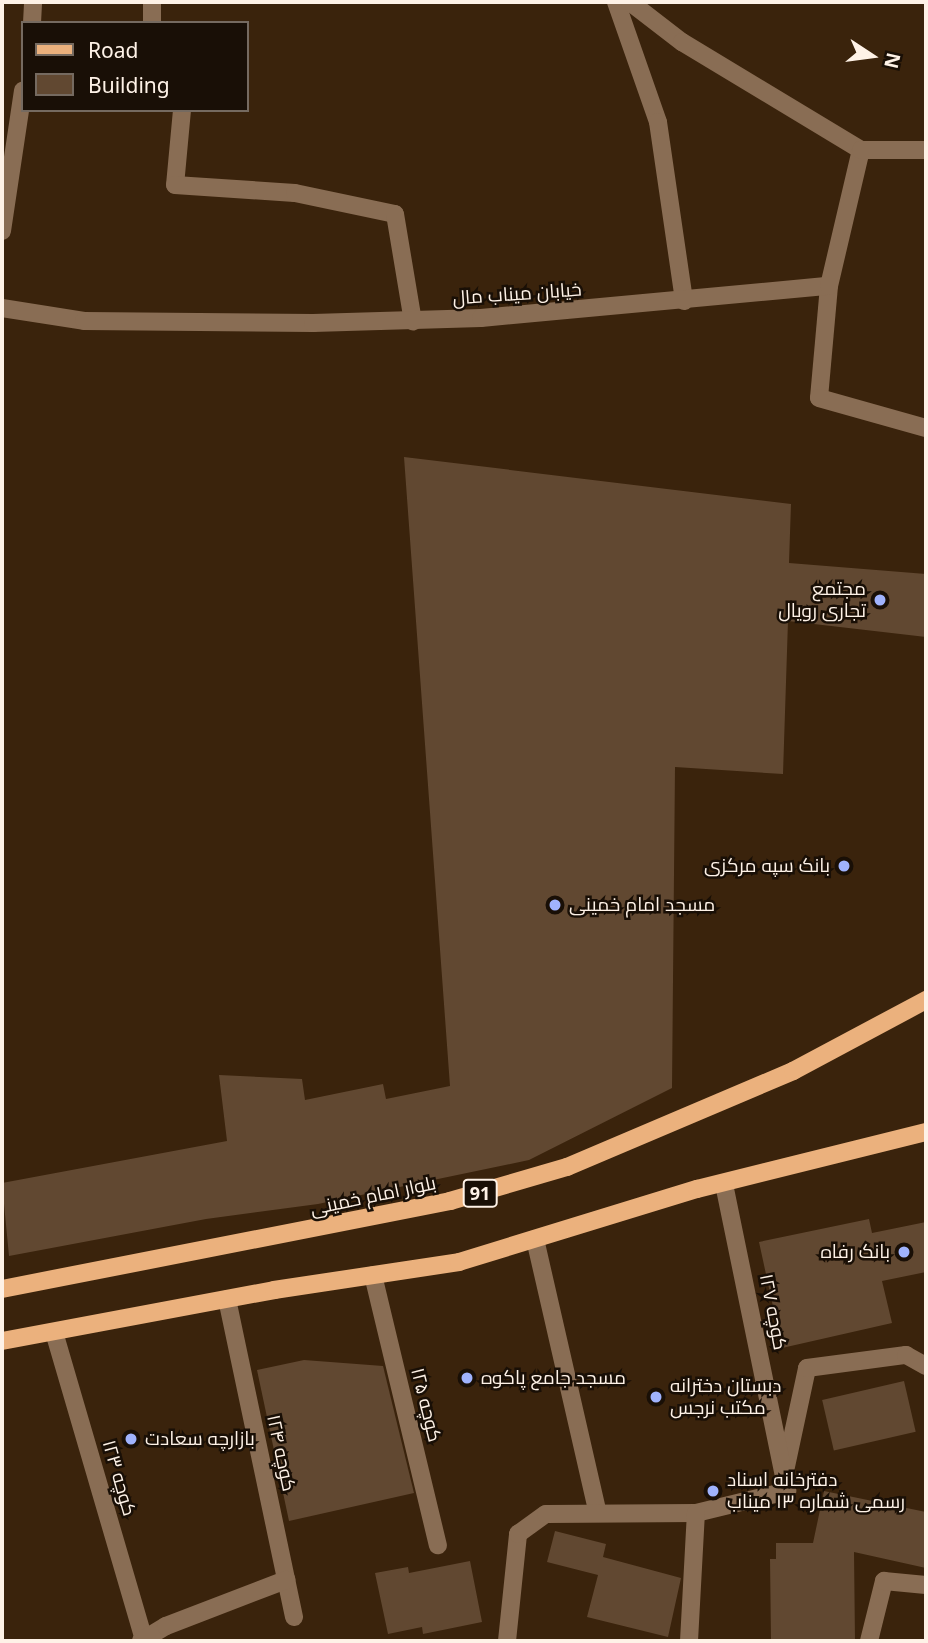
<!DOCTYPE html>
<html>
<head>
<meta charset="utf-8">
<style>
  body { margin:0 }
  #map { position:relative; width:928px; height:1643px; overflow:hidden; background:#3a230c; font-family:"Noto Sans",Cairo,sans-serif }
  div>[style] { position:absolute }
  .building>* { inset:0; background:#614831; transform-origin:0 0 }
  .minor>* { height:18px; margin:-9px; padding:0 9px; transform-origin:9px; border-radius:9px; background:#896d54 }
  .primary>* { height:18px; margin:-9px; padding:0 9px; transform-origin:9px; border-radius:9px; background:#ebb17d }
  .dots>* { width:19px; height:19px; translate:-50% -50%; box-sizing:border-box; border:4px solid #190f06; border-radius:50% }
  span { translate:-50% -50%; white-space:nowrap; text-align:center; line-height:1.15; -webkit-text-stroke:5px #190f06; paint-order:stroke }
  .shield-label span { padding:2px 5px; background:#190f06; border:2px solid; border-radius:5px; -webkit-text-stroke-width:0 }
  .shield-label { font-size:18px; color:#fef2e7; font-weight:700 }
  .street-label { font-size:19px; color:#fef2e7 }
  .poi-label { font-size:19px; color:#fef2e7 }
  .right { translate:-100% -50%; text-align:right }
  .left { translate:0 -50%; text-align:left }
  .frame { position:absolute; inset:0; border:4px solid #fef2e7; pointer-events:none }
  .legend { position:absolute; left:21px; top:21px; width:228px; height:91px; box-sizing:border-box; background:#190f06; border:2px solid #756a60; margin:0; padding:9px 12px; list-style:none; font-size:21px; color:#fef2e7 }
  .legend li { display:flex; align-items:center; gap:14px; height:35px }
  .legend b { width:35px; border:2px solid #756a60 }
  .north { position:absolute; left:837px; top:21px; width:70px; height:70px; -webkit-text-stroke:5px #190f06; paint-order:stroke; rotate:103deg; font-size:19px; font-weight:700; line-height:28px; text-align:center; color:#fef2e7 }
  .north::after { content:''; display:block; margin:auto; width:24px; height:32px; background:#fef2e7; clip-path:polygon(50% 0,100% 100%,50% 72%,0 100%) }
</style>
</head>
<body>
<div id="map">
  <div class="building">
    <div style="clip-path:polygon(404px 457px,791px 504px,789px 563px,926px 574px,926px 637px,788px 621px,783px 774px,675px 767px,672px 1088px,529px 1160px,318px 1204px,206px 1219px,9px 1256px,2px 1183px,227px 1141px,219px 1075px,302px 1079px,305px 1100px,383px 1084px,386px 1099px,450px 1086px)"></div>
    <div style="clip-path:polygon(869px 1219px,872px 1233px,926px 1222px,926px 1272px,882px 1281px,892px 1323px,782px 1348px,759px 1242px)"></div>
    <div style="clip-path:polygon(304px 1360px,383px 1366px,414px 1493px,289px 1521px,257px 1370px)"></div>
    <div style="left:904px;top:1381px;width:52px;height:84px;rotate:77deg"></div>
    <div style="clip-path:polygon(824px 1491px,926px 1512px,926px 1568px,854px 1552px,855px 1641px,771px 1641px,770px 1559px,776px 1559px,776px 1543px,813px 1543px)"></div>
    <div style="clip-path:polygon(555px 1531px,606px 1544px,603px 1557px,681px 1578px,668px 1637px,587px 1617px,598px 1575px,547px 1562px)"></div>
    <div style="clip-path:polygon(470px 1561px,482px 1622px,423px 1634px,422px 1627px,388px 1634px,375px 1573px,408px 1567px,409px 1573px)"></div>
  </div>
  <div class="minor">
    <div style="left:616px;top:2px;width:127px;rotate:70.7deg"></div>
    <div style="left:658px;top:122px;width:181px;rotate:81.7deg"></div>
    <div style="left:630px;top:2px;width:66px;rotate:37.6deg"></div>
    <div style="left:682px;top:42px;width:209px;rotate:31.1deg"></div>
    <div style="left:32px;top:23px;width:21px;rotate:-87deg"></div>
    <div style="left:152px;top:23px;width:21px;rotate:-90deg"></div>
    <div style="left:182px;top:110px;width:75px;rotate:95.3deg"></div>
    <div style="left:175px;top:185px;width:120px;rotate:3.8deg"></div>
    <div style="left:295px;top:193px;width:102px;rotate:11.9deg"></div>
    <div style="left:395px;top:214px;width:109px;rotate:80.5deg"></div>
    <div style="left:2px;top:231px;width:142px;rotate:-81.5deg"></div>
    <div style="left:829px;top:286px;width:112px;rotate:95.1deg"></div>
    <div style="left:819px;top:398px;width:111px;rotate:15.7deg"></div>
    <div style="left:2px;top:308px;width:83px;rotate:9deg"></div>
    <div style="left:84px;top:321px;width:229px;rotate:0.5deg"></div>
    <div style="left:313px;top:323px;width:168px;rotate:-1.7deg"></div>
    <div style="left:481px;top:318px;width:349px;rotate:-5.3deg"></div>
    <div style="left:829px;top:286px;width:140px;rotate:-76.8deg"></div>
    <div style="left:861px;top:150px;width:65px"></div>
    <div style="left:535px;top:1239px;width:278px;rotate:77.1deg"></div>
    <div style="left:373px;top:1275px;width:278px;rotate:76.5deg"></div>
    <div style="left:227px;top:1299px;width:325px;rotate:78.1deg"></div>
    <div style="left:54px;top:1332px;width:317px;rotate:73.7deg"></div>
    <div style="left:785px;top:1471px;width:105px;rotate:-77.9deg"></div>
    <div style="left:807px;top:1368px;width:100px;rotate:-7.5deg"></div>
    <div style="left:906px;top:1355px;width:23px;rotate:29deg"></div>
    <div style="left:141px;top:1641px;width:29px;rotate:-31deg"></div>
    <div style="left:166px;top:1626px;width:129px;rotate:-21deg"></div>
    <div style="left:507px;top:1641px;width:108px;rotate:-84.1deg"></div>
    <div style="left:518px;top:1534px;width:34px;rotate:-36deg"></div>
    <div style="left:546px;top:1514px;width:150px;rotate:-0.4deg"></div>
    <div style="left:696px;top:1513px;width:94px;rotate:-13.6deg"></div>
    <div style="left:787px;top:1491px;width:314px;rotate:-101.6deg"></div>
    <div style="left:689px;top:1641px;width:128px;rotate:-86.9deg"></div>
    <div style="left:869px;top:1641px;width:62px;rotate:-76deg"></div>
    <div style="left:884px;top:1581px;width:42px;rotate:5.4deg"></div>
  </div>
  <div class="primary">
    <div style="left:2px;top:1289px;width:457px;rotate:-11.1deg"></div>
    <div style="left:450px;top:1201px;width:122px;rotate:-16.2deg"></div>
    <div style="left:567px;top:1167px;width:246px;rotate:-23deg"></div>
    <div style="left:793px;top:1071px;width:151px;rotate:-28.1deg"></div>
    <div style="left:2px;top:1341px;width:277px;rotate:-10.6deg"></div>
    <div style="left:274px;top:1290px;width:187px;rotate:-8.6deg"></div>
    <div style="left:459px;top:1262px;width:249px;rotate:-17.1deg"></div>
    <div style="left:697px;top:1189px;width:236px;rotate:-14deg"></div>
  </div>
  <div class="dots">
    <div style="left:880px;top:600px;background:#a0b3fd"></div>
    <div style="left:844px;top:866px;background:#a0b3fd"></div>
    <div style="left:555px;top:905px;background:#a0b3fd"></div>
    <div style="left:904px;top:1252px;background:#a0b3fd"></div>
    <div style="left:467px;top:1378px;background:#a0b3fd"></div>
    <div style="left:656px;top:1397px;background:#a0b3fd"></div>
    <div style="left:131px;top:1439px;background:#a0b3fd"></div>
    <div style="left:713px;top:1491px;background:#a0b3fd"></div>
  </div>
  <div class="shield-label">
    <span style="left:480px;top:1193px">91</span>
  </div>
  <div class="street-label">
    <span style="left:517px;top:294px;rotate:-4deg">خیابان میناب مال</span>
    <span style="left:373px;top:1196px;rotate:-12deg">بلوار امام خمینی</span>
    <span style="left:773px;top:1312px;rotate:79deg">کوچه ۱۲۷</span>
    <span style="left:426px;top:1405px;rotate:76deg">کوچه ۱۲۵</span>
    <span style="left:281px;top:1453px;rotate:78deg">کوچه ۱۲۴</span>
    <span style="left:119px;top:1478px;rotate:74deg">کوچه ۱۲۳</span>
  </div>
  <div class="poi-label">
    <span class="right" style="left:866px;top:600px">مجتمع<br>تجاری رویال</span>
    <span class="right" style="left:830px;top:866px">بانک سپه مرکزی</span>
    <span class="left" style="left:569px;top:905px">مسجد امام خمینی</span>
    <span class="right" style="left:890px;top:1252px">بانک رفاه</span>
    <span class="left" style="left:481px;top:1378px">مسجد جامع پاکوه</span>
    <span class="left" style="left:670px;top:1397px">دبستان دخترانه<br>مکتب نرجس</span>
    <span class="left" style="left:145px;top:1439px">بازارچه سعادت</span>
    <span class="left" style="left:727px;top:1491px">دفترخانه اسناد<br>رسمی شماره ۱۳ میناب</span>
  </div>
  <div class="frame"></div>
  <ul class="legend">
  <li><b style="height:9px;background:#ebb17d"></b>Road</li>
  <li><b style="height:19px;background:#614831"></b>Building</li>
  </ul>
  <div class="north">N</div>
</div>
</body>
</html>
